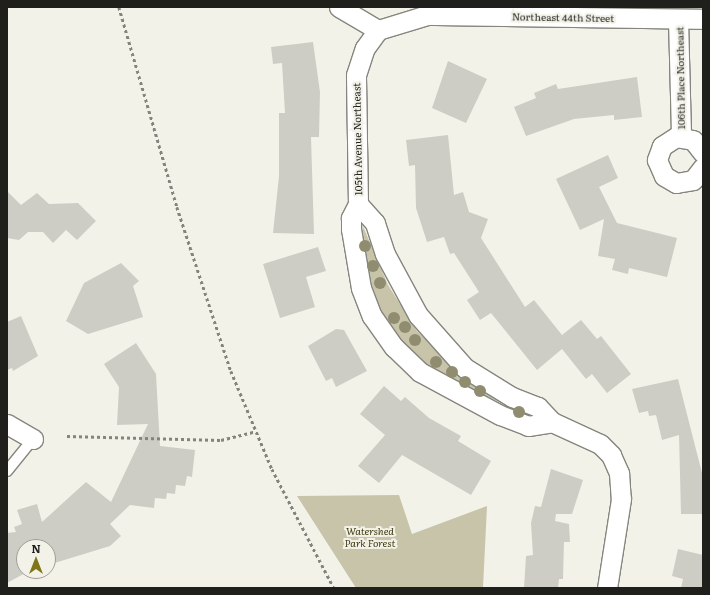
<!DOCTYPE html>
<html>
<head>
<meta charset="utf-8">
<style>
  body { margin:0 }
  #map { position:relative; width:710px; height:595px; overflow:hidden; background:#f3f2e9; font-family:Literata,serif }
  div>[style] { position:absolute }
  .green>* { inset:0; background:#c7c4aa }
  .building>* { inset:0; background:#cecdc5 }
  .path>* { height:2.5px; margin-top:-1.25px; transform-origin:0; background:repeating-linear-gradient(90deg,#84847e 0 3px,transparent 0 6px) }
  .roads { filter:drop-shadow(1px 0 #86857e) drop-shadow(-1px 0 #86857e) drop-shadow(0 1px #86857e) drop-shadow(0 -1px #86857e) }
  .lane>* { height:10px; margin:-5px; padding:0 5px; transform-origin:5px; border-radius:5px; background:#fff }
  .street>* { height:19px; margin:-9.5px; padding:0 9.5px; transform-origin:9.5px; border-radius:9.5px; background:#fff }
  .trees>* { width:12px; height:12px; margin:-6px; border-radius:50%; background:#8f8c6f }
  span { translate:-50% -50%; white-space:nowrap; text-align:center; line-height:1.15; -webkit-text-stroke:4px #f3f2e9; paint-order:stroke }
  .street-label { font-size:10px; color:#1f1f1c }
  .park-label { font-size:10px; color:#3e390c; font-style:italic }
  .frame { position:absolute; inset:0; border:8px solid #1f1f1c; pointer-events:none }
  .north { position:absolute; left:16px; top:539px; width:40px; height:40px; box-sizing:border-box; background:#f3f2e9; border:1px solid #9e9e97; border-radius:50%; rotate:0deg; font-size:11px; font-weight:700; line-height:16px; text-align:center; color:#1f1f1c }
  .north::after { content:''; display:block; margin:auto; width:14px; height:18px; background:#7f761a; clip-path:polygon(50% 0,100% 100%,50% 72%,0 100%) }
</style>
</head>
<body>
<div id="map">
  <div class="green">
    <div style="clip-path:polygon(362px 224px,388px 285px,417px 331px,438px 351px,527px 415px,431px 370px,412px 353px,389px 327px,376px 304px,368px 281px)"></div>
    <div style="clip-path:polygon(399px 495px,412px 534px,487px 506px,483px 588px,356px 588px,297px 496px)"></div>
  </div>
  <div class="building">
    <div style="clip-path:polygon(313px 42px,320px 92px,319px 137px,311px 137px,314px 234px,273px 233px,279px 176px,279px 113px,285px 113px,282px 63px,273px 64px,271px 47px)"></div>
    <div style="clip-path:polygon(448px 61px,487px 79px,466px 123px,432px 108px)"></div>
    <div style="clip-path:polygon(637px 77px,642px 117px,614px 120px,614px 115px,574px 119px,526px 136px,514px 107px,536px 98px,534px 93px,556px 84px,558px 89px)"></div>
    <div style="clip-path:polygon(448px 135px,454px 195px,463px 192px,469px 212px,488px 219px,481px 238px,525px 307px,534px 300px,562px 335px,581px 320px,597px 339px,601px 336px,631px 374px,607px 393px,592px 374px,586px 379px,562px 349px,537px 370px,491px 313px,480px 320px,467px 300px,479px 292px,454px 253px,450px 254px,444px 237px,427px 242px,416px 208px,415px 165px,409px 166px,406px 140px)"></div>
    <div style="clip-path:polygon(608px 155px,618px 178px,599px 187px,617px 223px,677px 238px,667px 277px,629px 268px,628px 274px,612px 270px,615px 259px,598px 256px,604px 219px,580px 230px,556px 179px)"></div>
    <div style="clip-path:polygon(7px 191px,21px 205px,37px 193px,49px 204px,78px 203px,96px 221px,77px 240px,66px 230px,53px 243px,43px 232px,28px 232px,19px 240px,7px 238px)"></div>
    <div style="clip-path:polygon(318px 247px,326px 271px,306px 277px,315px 307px,280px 318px,263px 264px)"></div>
    <div style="clip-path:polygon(121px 263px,139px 281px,133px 286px,143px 317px,88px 334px,66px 321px,84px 283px)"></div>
    <div style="clip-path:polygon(21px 316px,38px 356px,13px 371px,12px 368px,7px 370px,7px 322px)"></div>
    <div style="clip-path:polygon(336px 329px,344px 330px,367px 371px,336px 387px,332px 378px,326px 381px,308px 346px)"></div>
    <div style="clip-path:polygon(136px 343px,156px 374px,160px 446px,195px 450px,192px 477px,187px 476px,185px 486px,176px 485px,175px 494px,167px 493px,166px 499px,155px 498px,154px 508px,130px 505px,110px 524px,121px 536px,110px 546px,48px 565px,48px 547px,24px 547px,24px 571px,29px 571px,7px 583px,7px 533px,16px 532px,14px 527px,22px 524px,17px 510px,37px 504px,42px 522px,86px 482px,111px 502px,148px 424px,117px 425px,119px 387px,104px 364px)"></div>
    <div style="clip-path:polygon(678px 379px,703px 477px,703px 514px,681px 514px,679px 435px,662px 440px,656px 415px,649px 416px,648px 411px,639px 413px,632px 389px)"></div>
    <div style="clip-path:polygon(384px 386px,401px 401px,405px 397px,429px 418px,461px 436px,458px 441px,491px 461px,471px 495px,402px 455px,379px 483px,358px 466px,385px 435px,360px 414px)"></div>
    <div style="clip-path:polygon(551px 469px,583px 480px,572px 514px,556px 514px,555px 521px,569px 524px,570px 542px,564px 542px,563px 579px,559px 579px,558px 588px,524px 588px,526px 556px,533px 555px,531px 523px,535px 506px,541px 507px)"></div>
    <div style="clip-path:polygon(678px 549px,703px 555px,703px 588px,681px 588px,683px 579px,672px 576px)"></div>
  </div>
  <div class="path">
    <div style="left:119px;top:7px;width:208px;rotate:73.8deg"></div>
    <div style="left:177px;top:207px;width:173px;rotate:71.8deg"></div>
    <div style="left:231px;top:371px;width:106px;rotate:67.3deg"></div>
    <div style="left:272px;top:469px;width:134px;rotate:62.5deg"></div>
    <div style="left:67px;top:436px;width:154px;rotate:1.5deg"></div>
    <div style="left:221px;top:440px;width:36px;rotate:-14deg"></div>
  </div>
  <div class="roads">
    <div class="lane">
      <div style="left:7px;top:471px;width:41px;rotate:-50.9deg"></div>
    </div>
    <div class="street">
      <div style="left:339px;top:7px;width:45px;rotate:30.5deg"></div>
      <div style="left:678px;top:19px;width:118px;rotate:88.5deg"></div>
      <div style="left:378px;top:30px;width:51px;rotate:-17deg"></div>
      <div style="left:427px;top:15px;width:276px;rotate:0.8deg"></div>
      <div style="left:703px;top:153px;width:16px;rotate:-128deg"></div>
      <div style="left:693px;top:140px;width:17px;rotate:-170deg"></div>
      <div style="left:676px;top:137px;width:17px;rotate:147deg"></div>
      <div style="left:662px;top:146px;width:15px;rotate:110deg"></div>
      <div style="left:657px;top:160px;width:17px;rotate:66deg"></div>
      <div style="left:664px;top:176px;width:14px;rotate:30deg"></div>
      <div style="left:676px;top:183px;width:17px;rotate:-10deg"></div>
      <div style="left:693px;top:180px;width:16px;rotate:-52deg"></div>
      <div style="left:358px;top:204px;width:16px;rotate:117deg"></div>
      <div style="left:351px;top:218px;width:11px;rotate:90deg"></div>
      <div style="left:351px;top:229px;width:60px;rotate:80.4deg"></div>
      <div style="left:361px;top:288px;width:30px;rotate:69deg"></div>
      <div style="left:372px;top:316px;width:38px;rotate:55deg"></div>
      <div style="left:394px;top:347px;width:36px;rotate:44deg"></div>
      <div style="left:420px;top:372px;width:91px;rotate:28.3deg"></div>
      <div style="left:500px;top:415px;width:30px;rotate:21deg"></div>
      <div style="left:528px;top:426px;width:24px;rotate:-9deg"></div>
      <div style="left:552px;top:422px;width:21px;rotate:-133deg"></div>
      <div style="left:538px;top:407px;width:28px;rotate:-159deg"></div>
      <div style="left:512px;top:397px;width:55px;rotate:-148.3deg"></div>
      <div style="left:465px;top:368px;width:71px;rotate:-131.6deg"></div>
      <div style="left:418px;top:315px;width:69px;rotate:-118.4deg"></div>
      <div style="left:385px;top:254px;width:33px;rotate:-108deg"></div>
      <div style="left:375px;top:223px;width:25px;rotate:-132deg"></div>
      <div style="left:358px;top:204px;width:129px;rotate:-90.9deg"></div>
      <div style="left:356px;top:75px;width:28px;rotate:-72deg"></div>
      <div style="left:365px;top:48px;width:22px;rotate:-54deg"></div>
      <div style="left:552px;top:422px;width:53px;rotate:24.6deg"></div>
      <div style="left:600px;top:444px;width:16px;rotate:45deg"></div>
      <div style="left:611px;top:455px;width:20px;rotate:66deg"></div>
      <div style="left:619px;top:473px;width:26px;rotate:86deg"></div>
      <div style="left:621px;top:499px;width:90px;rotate:98.9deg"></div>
      <div style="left:7px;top:424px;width:30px;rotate:30deg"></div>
    </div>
  </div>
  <div class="trees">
    <div style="left:365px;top:246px"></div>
    <div style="left:373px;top:266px"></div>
    <div style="left:380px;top:283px"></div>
    <div style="left:394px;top:318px"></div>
    <div style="left:405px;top:327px"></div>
    <div style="left:415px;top:340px"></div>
    <div style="left:436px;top:362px"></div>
    <div style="left:452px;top:372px"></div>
    <div style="left:465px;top:382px"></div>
    <div style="left:480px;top:391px"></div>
    <div style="left:519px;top:412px"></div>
  </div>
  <div class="street-label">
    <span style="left:563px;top:17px;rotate:1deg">Northeast 44th Street</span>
    <span style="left:680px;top:78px;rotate:-91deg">106th Place Northeast</span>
    <span style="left:357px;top:139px;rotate:-91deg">105th Avenue Northeast</span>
  </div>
  <div class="park-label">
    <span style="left:370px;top:536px">Watershed<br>Park Forest</span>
  </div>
  <div class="frame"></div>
  <div class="north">N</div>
</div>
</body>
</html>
